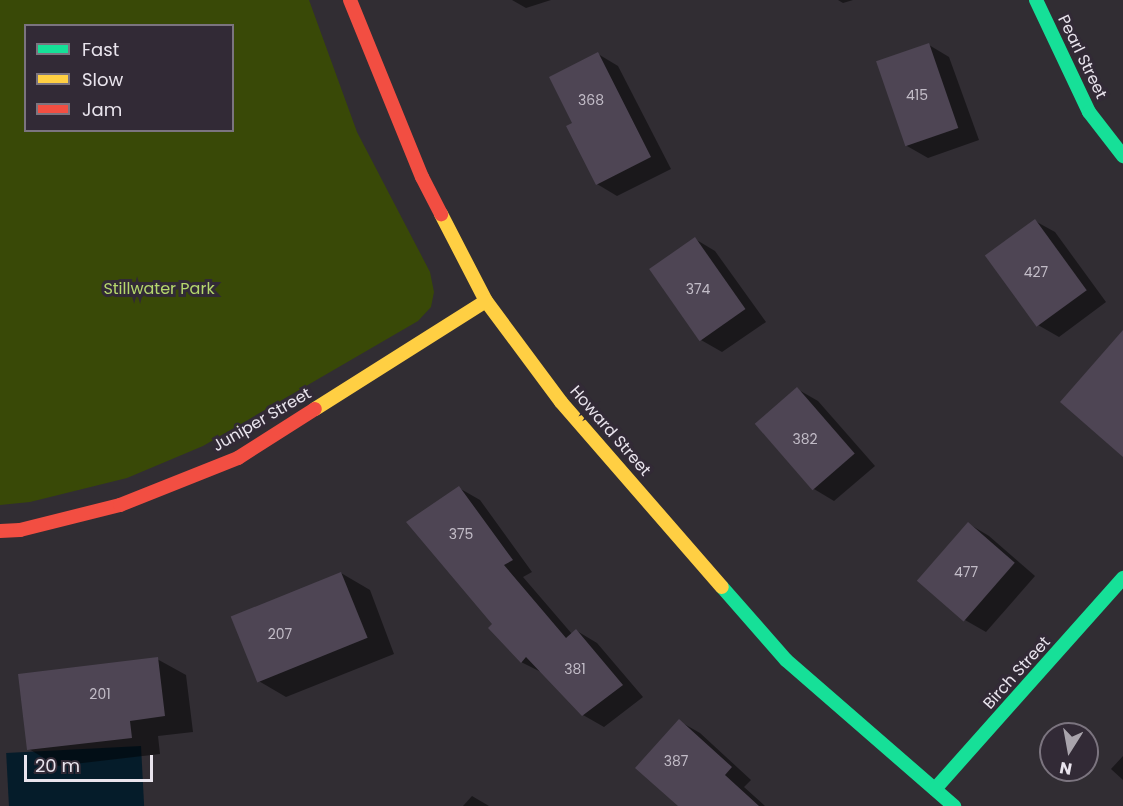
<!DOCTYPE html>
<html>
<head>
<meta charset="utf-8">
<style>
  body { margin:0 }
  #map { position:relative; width:1123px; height:806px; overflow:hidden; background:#312d33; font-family:Poppins,sans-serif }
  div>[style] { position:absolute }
  .green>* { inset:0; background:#394907 }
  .water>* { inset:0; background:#051c2a; transform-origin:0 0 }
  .shadow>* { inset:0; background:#0007 }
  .building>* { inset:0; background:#4e4554; transform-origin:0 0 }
  .fast>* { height:14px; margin:-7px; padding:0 7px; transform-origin:7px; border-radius:7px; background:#16e098 }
  .slow>* { height:14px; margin:-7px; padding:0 7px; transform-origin:7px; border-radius:7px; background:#ffcf43 }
  .jam>* { height:14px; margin:-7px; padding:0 7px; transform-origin:7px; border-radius:7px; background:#f24e42 }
  span { translate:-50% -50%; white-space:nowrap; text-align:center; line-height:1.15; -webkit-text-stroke:6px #322a36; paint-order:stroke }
  .number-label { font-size:14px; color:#c2bcc7 }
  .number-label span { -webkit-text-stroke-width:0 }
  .street-label { font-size:16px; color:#e9e4ed }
  .park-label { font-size:16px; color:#b5d76d }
  .legend { position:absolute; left:24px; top:24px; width:210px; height:108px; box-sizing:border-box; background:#322a36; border:2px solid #7b747f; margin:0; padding:8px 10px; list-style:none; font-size:18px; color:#e9e4ed }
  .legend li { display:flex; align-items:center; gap:12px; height:30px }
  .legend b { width:30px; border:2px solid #7b747f }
  .north { position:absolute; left:1039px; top:722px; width:60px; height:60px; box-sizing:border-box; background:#322a36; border:2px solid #7b747f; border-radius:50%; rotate:191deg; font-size:16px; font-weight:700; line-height:24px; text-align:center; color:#e9e4ed }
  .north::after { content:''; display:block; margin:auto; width:21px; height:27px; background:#a9a4ac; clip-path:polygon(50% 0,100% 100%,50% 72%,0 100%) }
  .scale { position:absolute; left:24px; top:755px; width:129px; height:27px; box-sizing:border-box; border:3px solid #e9e4ed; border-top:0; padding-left:8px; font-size:18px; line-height:21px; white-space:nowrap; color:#e9e4ed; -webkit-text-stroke:4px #322a36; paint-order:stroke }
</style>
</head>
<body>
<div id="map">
  <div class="green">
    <div style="clip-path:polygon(evenodd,0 0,309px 0,357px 132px,430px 272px,434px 292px,431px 307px,418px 321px,203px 446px,127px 478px,30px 502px,0 505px,0 0,26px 26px,232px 26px,232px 130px,26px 130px,26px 26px)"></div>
  </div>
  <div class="water">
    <div style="left:141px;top:746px;width:60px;height:135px;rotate:87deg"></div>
  </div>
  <div class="shadow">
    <div style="clip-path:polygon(512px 0,551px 0,526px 8px)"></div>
    <div style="clip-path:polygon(838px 0,853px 0,843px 3px)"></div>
    <div style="clip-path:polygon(929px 45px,949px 57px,979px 140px,928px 158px,907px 146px)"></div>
    <div style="clip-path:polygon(598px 54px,618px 66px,671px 169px,617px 196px,597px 184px,574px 124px)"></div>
    <div style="clip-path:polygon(1035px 221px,1055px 232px,1106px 302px,1059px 337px,1038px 325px)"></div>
    <div style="clip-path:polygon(695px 239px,715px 251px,766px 322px,722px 352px,701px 340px,652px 270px)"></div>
    <div style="clip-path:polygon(797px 389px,818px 401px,875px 466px,834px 501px,814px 489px)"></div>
    <div style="clip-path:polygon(459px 488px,480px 500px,532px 572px,523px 577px,572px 634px,577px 631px,597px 643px,643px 697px,604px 727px,583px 715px,543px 673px,521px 662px,494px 625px)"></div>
    <div style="clip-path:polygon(969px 524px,989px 536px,1035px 576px,986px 632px,965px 620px)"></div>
    <div style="clip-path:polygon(341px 573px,370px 590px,394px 654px,286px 697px,257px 680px)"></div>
    <div style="clip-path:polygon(157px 659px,186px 675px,193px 732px,158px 736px,160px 754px,57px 766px,29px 749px)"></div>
    <div style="clip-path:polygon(679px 721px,700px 733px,751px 780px,744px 787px,765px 806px,680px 806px)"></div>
    <div style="clip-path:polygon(1123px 756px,1123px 780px,1111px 769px)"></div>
    <div style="clip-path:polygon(472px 796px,489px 806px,463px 806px)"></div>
  </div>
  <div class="building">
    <div style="left:929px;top:43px;width:90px;height:56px;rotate:71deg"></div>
    <div style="clip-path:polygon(598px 52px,651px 157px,596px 185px,566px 126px,572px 123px,549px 77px)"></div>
    <div style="left:1035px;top:219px;width:88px;height:62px;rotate:54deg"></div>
    <div style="left:695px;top:237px;width:88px;height:56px;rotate:55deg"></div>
    <div style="clip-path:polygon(1123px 330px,1123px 457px,1060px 402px)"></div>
    <div style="left:797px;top:387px;width:88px;height:56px;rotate:49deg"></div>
    <div style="clip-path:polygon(459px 486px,513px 560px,504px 565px,566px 638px,576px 629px,623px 685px,582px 716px,526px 657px,521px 663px,488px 628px,492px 624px,406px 522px)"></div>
    <div style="left:968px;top:522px;width:62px;height:78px;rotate:41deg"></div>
    <div style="left:341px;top:572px;width:71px;height:119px;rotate:68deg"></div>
    <div style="clip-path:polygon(158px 657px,165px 716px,130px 721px,132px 738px,27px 750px,18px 674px)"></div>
    <div style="clip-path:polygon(679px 719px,732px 767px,725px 775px,759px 806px,678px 806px,635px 768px)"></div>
  </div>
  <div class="fast">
    <div style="left:1036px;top:0;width:124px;rotate:64.7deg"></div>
    <div style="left:1089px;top:112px;width:56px;rotate:52.3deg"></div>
    <div style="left:722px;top:587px;width:97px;rotate:48.8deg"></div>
    <div style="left:786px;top:660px;width:223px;rotate:41deg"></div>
    <div style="left:935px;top:789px;width:283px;rotate:-48.3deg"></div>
  </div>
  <div class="slow">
    <div style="left:441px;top:214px;width:98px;rotate:62.7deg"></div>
    <div style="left:486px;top:301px;width:126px;rotate:53.4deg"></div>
    <div style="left:561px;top:402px;width:245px;rotate:49deg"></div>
    <div style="left:315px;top:409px;width:202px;rotate:-32.3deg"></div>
  </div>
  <div class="jam">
    <div style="left:350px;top:0;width:191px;rotate:67.9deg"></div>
    <div style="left:422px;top:177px;width:42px;rotate:62.8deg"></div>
    <div style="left:0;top:531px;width:20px;rotate:-3deg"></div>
    <div style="left:20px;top:530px;width:103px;rotate:-14deg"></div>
    <div style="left:120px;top:505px;width:127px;rotate:-21.7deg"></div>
    <div style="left:238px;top:458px;width:91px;rotate:-32.5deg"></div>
  </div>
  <div class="number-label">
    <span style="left:917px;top:95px">415</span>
    <span style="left:591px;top:100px">368</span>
    <span style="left:1036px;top:272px">427</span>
    <span style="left:698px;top:289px">374</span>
    <span style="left:805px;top:439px">382</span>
    <span style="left:461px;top:534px">375</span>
    <span style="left:966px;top:572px">477</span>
    <span style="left:280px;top:634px">207</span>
    <span style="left:575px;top:669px">381</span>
    <span style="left:100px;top:694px">201</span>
    <span style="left:676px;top:761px">387</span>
  </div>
  <div class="street-label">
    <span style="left:1082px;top:57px;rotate:64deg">Pearl Street</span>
    <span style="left:262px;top:420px;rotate:-30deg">Juniper Street</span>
    <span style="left:610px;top:431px;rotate:49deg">Howard Street</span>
    <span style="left:1017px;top:673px;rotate:-48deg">Birch Street</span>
  </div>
  <div class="park-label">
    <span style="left:159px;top:289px">Stillwater Park</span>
  </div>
  <ul class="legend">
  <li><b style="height:8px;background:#16e098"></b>Fast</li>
  <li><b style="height:8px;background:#ffcf43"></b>Slow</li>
  <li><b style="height:8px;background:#f24e42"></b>Jam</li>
  </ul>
  <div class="north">N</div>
  <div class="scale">20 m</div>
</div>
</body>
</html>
